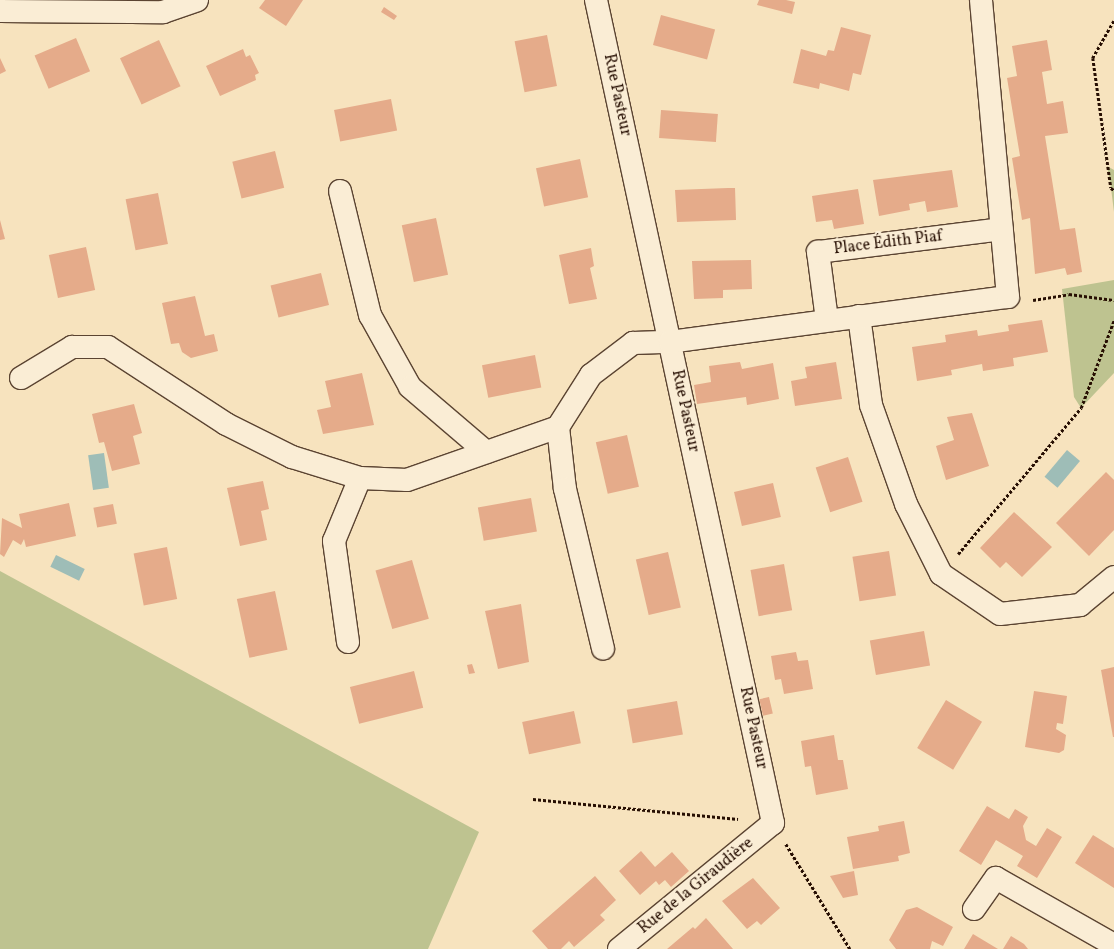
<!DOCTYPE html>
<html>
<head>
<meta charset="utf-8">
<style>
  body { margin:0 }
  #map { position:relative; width:1114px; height:949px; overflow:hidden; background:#f7e3be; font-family:Vollkorn,serif }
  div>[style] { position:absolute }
  .green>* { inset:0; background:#bec390 }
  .water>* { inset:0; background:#9ebdb7; transform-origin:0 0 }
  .building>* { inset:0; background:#e5ab8a; transform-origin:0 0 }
  .path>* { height:2.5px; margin-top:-1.25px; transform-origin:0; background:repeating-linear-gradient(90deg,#270f03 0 3px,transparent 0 5px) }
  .roads { filter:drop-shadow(1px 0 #5b4432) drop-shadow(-1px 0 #5b4432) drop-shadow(0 1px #5b4432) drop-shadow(0 -1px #5b4432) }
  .minor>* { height:22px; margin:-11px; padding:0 11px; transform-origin:11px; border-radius:11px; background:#faedd5 }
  span { translate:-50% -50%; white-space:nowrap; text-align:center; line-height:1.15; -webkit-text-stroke:4px #faedd5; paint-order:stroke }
  .street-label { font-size:16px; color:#270f03 }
</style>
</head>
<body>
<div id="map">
  <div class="green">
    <div style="clip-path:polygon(1107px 166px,1114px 170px,1114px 212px,1111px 188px)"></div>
    <div style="clip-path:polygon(1114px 280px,1114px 373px,1081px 408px,1074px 397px,1062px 289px)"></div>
    <div style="clip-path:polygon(0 571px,479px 832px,428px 949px,0 949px)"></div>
  </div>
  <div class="water">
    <div style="left:1067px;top:450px;width:17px;height:35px;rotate:40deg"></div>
    <div style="left:104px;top:453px;width:35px;height:16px;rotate:82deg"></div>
    <div style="left:56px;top:555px;width:32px;height:13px;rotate:26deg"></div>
  </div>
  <div class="building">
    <div style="clip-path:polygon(265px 0,303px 0,286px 26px,259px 8px)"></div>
    <div style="clip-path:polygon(759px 0,786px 0,795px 2px,792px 14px,757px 5px)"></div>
    <div style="clip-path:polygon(384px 7px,397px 16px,394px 20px,381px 12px)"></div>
    <div style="left:661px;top:15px;width:56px;height:31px;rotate:15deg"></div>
    <div style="clip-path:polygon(841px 27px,871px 35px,861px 75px,853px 73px,849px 91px,820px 83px,819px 89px,793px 83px,801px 49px,826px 56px,828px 50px,834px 51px)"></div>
    <div style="left:547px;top:35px;width:52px;height:33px;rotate:79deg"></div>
    <div style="left:76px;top:38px;width:36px;height:45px;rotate:67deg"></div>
    <div style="left:159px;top:40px;width:51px;height:43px;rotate:65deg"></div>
    <div style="clip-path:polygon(1047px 40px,1052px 70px,1042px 72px,1047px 104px,1063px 101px,1068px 133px,1045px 136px,1060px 230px,1075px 228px,1082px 272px,1067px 275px,1065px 268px,1035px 274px,1030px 218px,1022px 220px,1012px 158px,1020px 156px,1007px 78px,1017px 76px,1012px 46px)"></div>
    <div style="clip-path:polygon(243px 49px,246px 57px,250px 55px,259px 73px,255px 75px,256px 80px,220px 96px,206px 66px)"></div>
    <div style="clip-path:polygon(0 58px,6px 71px,0 74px)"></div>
    <div style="left:391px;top:99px;width:32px;height:58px;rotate:79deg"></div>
    <div style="left:661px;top:110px;width:57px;height:28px;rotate:4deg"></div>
    <div style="left:275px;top:151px;width:38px;height:44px;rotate:76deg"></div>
    <div style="left:580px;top:159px;width:39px;height:45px;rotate:78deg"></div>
    <div style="clip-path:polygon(952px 170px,958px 207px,927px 212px,925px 201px,909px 204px,910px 210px,879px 216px,873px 180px)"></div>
    <div style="clip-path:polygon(728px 188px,735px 188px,736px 220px,677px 222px,675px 190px)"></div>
    <div style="clip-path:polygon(858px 189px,864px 224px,834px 229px,832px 220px,816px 222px,812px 196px)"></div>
    <div style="left:158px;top:193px;width:52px;height:33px;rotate:79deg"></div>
    <div style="left:436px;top:218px;width:58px;height:35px;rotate:78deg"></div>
    <div style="clip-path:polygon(0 220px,5px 239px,0 240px)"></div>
    <div style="left:86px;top:247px;width:44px;height:38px;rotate:78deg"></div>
    <div style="clip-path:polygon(591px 248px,594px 266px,590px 268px,597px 299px,569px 304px,559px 255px)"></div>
    <div style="clip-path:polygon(751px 260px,752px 289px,723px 290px,723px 298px,694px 299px,692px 261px)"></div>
    <div style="left:321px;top:273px;width:33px;height:52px;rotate:76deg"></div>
    <div style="clip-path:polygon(195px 296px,205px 336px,214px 334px,218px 351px,191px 358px,182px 352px,179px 343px,171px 344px,162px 303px)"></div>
    <div style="clip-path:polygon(1042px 320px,1048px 352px,1013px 358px,1014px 366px,983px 371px,982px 364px,951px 370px,952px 375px,917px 381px,912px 347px,946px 342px,945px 335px,977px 330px,978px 336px,1009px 331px,1008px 325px)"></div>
    <div style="left:535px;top:355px;width:33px;height:54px;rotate:79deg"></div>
    <div style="clip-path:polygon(740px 362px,742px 369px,773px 363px,779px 399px,747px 405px,746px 397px,697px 404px,694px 385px,711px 382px,709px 366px)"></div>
    <div style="clip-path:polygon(836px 362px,842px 399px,795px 406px,791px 381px,807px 378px,805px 367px)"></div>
    <div style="clip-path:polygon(362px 373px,374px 425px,323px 434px,317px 410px,331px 407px,325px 381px)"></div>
    <div style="clip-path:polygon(134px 404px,142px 433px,133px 436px,140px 464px,112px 471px,104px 442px,99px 443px,92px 414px)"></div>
    <div style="clip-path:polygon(972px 413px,989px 466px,946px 480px,936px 446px,954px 440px,947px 417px)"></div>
    <div style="left:627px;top:435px;width:53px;height:32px;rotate:77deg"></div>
    <div style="left:848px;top:457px;width:47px;height:34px;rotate:72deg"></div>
    <div style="clip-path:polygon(1106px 472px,1114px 480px,1114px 530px,1089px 556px,1056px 523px)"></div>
    <div style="clip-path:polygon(263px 481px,269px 509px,261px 511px,267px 540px,240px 546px,227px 488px)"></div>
    <div style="left:773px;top:483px;width:35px;height:40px;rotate:77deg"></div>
    <div style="left:531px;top:498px;width:34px;height:54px;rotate:80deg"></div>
    <div style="clip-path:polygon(69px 503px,76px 536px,26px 547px,24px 539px,21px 545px,13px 540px,4px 557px,0 554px,2px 518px,22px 528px,19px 514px)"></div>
    <div style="left:113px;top:504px;width:20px;height:20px;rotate:79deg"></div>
    <div style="clip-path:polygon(1014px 512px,1052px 547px,1022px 577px,1006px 562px,1000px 568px,980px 548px)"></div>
    <div style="left:167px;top:547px;width:53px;height:34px;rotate:79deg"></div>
    <div style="left:889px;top:551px;width:45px;height:37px;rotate:81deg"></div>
    <div style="left:668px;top:552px;width:57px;height:33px;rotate:77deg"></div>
    <div style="left:412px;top:560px;width:61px;height:38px;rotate:74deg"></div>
    <div style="left:784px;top:564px;width:47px;height:34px;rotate:80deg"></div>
    <div style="left:275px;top:591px;width:60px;height:39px;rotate:78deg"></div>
    <div style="clip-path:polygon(521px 604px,529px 662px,498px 669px,485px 611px)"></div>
    <div style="left:924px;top:631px;width:35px;height:55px;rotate:80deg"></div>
    <div style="clip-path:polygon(796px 652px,798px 661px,808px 660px,813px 689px,784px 694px,781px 679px,775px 680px,771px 656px)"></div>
    <div style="clip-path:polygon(472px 664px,475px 673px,469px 674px,467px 665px)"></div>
    <div style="clip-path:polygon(1114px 667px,1114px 737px,1113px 737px,1101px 670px)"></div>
    <div style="left:414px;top:671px;width:38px;height:66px;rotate:76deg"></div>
    <div style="clip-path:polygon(1034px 691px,1067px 696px,1063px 724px,1057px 723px,1056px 729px,1066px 735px,1064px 750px,1059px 753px,1025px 747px)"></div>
    <div style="left:769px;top:697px;width:17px;height:10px;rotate:77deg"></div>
    <div style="left:946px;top:700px;width:42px;height:56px;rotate:31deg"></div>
    <div style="left:677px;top:701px;width:34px;height:51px;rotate:80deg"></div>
    <div style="left:574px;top:711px;width:33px;height:53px;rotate:78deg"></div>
    <div style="clip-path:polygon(834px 735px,838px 760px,843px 760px,848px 789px,816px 795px,811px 766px,805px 767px,801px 741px)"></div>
    <div style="clip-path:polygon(987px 806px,1009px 819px,1015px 809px,1028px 817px,1023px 826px,1026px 840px,1036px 846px,1047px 828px,1062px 837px,1037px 878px,1017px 866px,1023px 856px,996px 840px,981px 865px,959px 851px)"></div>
    <div style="clip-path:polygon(904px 821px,910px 853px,898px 856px,899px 861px,853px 869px,847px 837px,879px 831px,878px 826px)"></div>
    <div style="clip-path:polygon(1093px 835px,1114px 848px,1114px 888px,1075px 863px)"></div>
    <div style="clip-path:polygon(641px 851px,655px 867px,672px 852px,689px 871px,671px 887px,665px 880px,659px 885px,656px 881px,640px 895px,619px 871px)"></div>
    <div style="clip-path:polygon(854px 871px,858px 895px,843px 898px,830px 876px)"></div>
    <div style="clip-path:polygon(595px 876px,616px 900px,600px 915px,605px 920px,574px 947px,569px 941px,561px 949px,548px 949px,532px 931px)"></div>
    <div style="clip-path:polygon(753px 878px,780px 908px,761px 925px,757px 921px,747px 929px,722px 901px)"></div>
    <div style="clip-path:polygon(917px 907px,953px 927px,943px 946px,932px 941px,930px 949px,896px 949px,889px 940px,906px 910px)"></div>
    <div style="clip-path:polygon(706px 918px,733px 949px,667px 949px,693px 927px,695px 929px)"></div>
    <div style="clip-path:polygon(973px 934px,998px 949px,964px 949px)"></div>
    <div style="clip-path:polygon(1011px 936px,1024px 944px,1028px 949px,1003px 949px)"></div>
  </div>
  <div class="path">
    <div style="left:1114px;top:21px;width:43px;rotate:119.6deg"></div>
    <div style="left:1093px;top:58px;width:131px;rotate:82.1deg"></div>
    <div style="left:1111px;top:188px;width:4px;rotate:34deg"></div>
    <div style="left:1033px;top:300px;width:36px;rotate:-9deg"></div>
    <div style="left:1069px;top:294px;width:45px;rotate:7.6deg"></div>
    <div style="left:958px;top:554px;width:191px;rotate:-49.9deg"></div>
    <div style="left:1081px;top:408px;width:94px;rotate:-69.4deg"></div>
    <div style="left:533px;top:799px;width:206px;rotate:5.6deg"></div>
    <div style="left:786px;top:844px;width:123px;rotate:58.6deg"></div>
  </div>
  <div class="roads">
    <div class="minor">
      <div style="left:596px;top:0;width:842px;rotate:77.86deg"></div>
      <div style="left:773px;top:823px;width:199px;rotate:140.7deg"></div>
      <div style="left:0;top:11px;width:163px;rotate:0.4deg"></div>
      <div style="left:163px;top:12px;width:36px;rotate:-19deg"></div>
      <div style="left:340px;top:191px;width:128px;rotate:76.4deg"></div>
      <div style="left:370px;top:315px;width:82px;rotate:60.9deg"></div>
      <div style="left:410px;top:387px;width:100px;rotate:40.5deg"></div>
      <div style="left:859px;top:316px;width:90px;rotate:82.3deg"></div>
      <div style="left:871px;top:405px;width:105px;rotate:70.5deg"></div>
      <div style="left:906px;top:504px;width:78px;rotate:63.4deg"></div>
      <div style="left:941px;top:574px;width:71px;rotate:34.1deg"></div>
      <div style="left:1000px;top:614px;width:81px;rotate:-6.4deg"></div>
      <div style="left:1080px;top:605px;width:44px;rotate:-39.5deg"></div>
      <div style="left:827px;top:320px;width:69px;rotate:-97.5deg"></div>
      <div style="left:818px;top:252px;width:185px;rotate:-7.1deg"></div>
      <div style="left:21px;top:378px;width:60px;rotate:-31.3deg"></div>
      <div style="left:72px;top:347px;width:36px"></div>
      <div style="left:108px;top:347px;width:141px;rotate:33.1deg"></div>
      <div style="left:226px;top:424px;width:74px;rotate:26.6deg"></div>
      <div style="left:292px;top:457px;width:71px;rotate:17.2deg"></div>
      <div style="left:360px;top:478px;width:47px;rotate:2.4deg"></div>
      <div style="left:407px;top:480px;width:160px;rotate:-19.3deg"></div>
      <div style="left:558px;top:427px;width:62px;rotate:-57.6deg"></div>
      <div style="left:591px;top:375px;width:53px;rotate:-37.3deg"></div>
      <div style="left:633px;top:343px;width:37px;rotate:-2deg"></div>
      <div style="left:670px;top:342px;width:341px;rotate:-7.6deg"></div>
      <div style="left:1008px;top:297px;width:298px;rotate:-95.2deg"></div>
      <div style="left:558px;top:427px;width:62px;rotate:83.6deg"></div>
      <div style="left:565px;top:489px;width:164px;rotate:76.6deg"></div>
      <div style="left:348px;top:642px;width:102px;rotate:-97.9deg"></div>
      <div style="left:334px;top:541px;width:68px;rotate:-67.6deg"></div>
      <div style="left:974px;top:909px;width:38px;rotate:-55deg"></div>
      <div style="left:996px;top:878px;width:136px;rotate:29.6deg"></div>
    </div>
  </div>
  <div class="street-label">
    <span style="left:617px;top:95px;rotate:78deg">Rue Pasteur</span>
    <span style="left:888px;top:243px;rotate:-7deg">Place Édith Piaf</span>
    <span style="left:685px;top:411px;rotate:78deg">Rue Pasteur</span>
    <span style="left:753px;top:728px;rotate:78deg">Rue Pasteur</span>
    <span style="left:696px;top:886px;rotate:-39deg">Rue de la Giraudière</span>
  </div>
</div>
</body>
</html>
